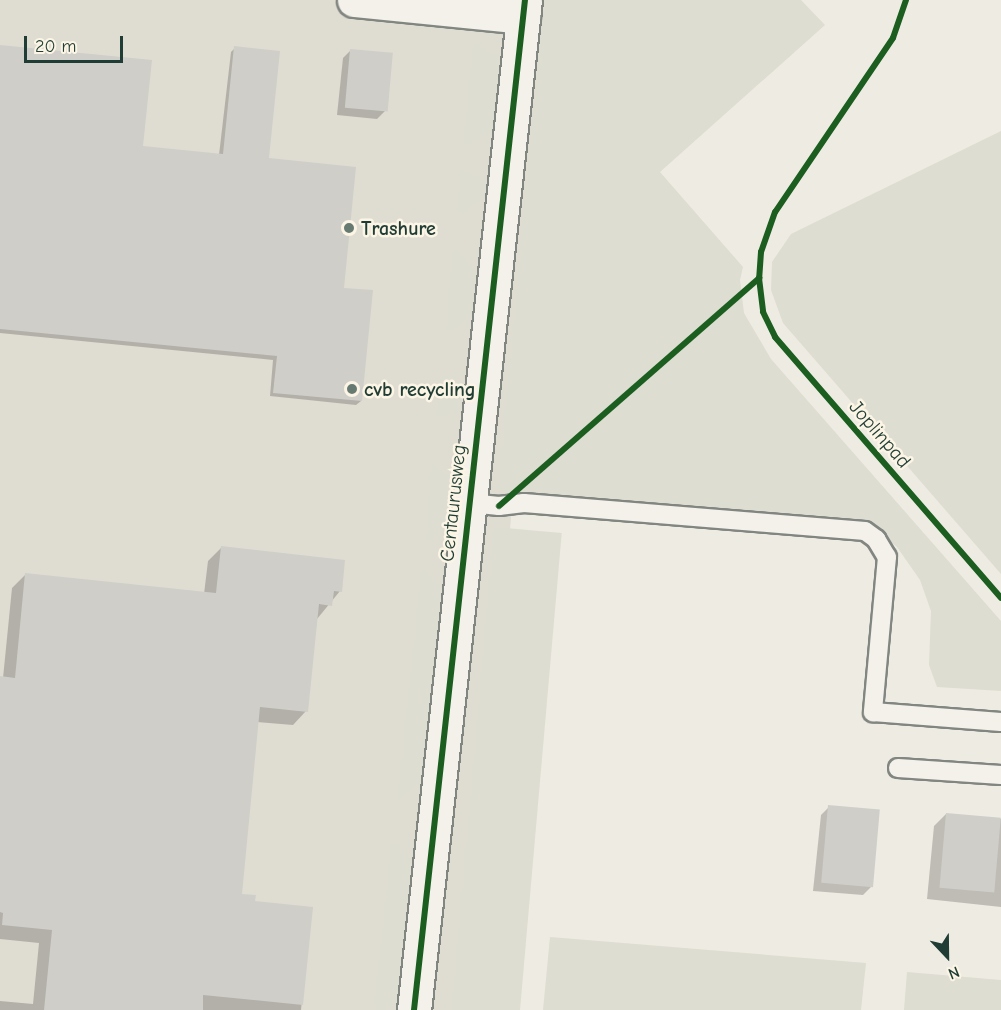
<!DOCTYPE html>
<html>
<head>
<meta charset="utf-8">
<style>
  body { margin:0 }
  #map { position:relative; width:1001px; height:1010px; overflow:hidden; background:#eeebe3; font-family:"Comic Neue",sans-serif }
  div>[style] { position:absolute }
  .built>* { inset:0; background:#dfddd2 }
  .green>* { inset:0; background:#deddd1; transform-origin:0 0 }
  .shadow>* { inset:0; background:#0003 }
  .building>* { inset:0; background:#cfcec9; transform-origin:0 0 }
  .roads { filter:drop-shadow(2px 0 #828681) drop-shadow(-2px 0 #828681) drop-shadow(0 2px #828681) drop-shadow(0 -2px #828681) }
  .lane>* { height:18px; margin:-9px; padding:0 9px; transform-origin:9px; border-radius:9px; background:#f4f1eb }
  .street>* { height:33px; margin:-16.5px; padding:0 16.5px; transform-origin:16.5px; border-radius:16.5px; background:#f4f1eb }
  .cycleway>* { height:6px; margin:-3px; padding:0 3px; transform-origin:3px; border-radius:3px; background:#1b5e20 }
  .dots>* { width:16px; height:16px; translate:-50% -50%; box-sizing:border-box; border:3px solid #fcf5e5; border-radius:50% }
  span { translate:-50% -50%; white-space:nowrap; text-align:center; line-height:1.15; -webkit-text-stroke:5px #fcf5e5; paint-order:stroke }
  .poi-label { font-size:20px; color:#1f3d34; font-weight:700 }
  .left { translate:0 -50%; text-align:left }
  .street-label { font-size:20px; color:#1f3d34 }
  .north { position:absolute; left:917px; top:926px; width:60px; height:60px; -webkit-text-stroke:4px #fcf5e5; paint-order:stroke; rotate:158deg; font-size:16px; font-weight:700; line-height:24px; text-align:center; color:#1f3d34 }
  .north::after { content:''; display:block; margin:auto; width:21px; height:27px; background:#1f3d34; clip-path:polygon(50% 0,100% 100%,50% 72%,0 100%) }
  .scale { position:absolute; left:24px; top:36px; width:99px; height:27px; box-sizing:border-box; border:3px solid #1f3d34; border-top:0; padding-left:8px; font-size:18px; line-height:21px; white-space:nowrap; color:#1f3d34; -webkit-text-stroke:4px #fcf5e5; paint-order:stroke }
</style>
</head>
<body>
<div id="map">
  <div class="built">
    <div style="clip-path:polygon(0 0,553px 0,471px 1010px,0 1010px)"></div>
  </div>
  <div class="green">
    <div style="clip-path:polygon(544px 0,801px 0,825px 25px,660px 172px,743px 267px,740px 280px,744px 313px,771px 359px,1001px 621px,1001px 691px,937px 687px,929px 665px,931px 611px,920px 580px,897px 547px,877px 531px,843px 524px,498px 490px)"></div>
    <div style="clip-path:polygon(474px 40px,503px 62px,496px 132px,492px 131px,463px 146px)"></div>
    <div style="clip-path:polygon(1001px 131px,1001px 574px,783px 323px,771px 290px,772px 262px,791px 234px)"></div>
    <div style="clip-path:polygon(461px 170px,491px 183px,489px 194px,459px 216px,457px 216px)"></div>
    <div style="clip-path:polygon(453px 249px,460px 253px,481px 277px,478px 310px,454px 330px,446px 330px)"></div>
    <div style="clip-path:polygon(441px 375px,449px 376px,468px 401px,466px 408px,437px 418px)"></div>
    <div style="clip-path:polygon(431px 464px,460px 482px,456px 523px,426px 544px)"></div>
    <div style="left:494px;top:527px;width:68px;height:486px;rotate:5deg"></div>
    <div style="clip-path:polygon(422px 567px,449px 595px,431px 777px,397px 800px)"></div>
    <div style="clip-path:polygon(392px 841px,396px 842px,421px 871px,409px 992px,386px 1010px,376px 1010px,377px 1004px,374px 1003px)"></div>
    <div style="clip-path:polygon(550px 937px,866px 963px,861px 1010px,543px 1010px)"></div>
    <div style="clip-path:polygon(907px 972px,1001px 980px,1001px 1010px,904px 1010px)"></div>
  </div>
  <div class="shadow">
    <div style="clip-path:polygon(0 47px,142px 147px,219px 155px,231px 52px,235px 48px,268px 160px,342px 289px,361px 401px,356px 405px,270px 396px,273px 360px,0 333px)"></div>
    <div style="clip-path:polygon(351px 50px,385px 111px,377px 119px,337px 115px,343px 58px)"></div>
    <div style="clip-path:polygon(221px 548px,340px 591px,317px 619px,306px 711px,293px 725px,257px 722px,240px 895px,254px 902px,311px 908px,301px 1010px,0 1010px,0 1001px,33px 1004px,39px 943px,0 939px,0 678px,3px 678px,12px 588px,26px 574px,204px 594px,208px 561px)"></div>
    <div style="clip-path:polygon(829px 807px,871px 887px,863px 895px,813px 891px,821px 815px)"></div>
    <div style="clip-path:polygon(946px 814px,1001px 819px,1001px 907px,927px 899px,934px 826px)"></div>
  </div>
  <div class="building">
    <div style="clip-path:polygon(0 45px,152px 60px,143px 146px,223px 154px,234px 46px,280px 51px,269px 158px,356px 167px,344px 288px,373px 290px,362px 401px,273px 393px,277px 356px,0 329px)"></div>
    <div style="left:350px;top:49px;width:43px;height:59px;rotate:5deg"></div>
    <div style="clip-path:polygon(221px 546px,345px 560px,342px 592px,334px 591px,332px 606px,319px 604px,308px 712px,260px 707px,242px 894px,256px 895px,255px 901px,313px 907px,303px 1005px,203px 995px,203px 1010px,44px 1010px,52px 930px,2px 925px,3px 913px,0 912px,0 676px,15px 678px,25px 573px,216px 593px)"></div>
    <div style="left:828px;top:805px;width:52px;height:78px;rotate:5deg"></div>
    <div style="left:946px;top:813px;width:55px;height:75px;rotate:5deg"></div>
  </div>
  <div class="roads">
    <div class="lane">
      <div style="left:470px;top:503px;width:29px;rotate:6deg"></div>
      <div style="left:499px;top:506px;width:25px;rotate:-7deg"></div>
      <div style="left:524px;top:503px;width:342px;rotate:4.7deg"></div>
      <div style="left:865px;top:531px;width:14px;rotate:36deg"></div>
      <div style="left:876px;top:539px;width:21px;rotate:59deg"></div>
      <div style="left:887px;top:557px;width:156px;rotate:95.2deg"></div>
      <div style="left:873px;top:712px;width:128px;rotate:4.5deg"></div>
      <div style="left:898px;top:768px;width:103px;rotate:3.9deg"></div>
    </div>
    <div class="street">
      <div style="left:354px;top:0;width:170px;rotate:5.7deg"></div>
      <div style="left:414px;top:1010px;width:1016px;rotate:-83.73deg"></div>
    </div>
  </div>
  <div class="cycleway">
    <div style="left:906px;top:0;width:40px;rotate:108.9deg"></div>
    <div style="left:893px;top:38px;width:210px;rotate:124.1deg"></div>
    <div style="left:775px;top:212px;width:42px;rotate:109.3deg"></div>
    <div style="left:761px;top:252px;width:26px;rotate:94deg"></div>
    <div style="left:759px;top:278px;width:34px;rotate:83deg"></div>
    <div style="left:763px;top:312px;width:28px;rotate:64deg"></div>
    <div style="left:775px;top:337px;width:345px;rotate:49.1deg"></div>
    <div style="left:499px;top:506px;width:346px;rotate:-41.2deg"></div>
    <div style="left:414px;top:1010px;width:1016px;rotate:-83.73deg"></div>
  </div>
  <div class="dots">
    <div style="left:349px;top:228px;background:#677a71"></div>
    <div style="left:352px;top:389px;background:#677a71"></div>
  </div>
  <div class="poi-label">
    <span class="left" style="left:361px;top:228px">Trashure</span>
    <span class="left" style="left:364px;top:389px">cvb recycling</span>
  </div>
  <div class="street-label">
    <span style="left:880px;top:434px;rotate:49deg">Joplinpad</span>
    <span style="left:453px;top:503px;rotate:-84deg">Centaurusweg</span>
  </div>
  <div class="north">N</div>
  <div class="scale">20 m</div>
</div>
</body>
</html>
